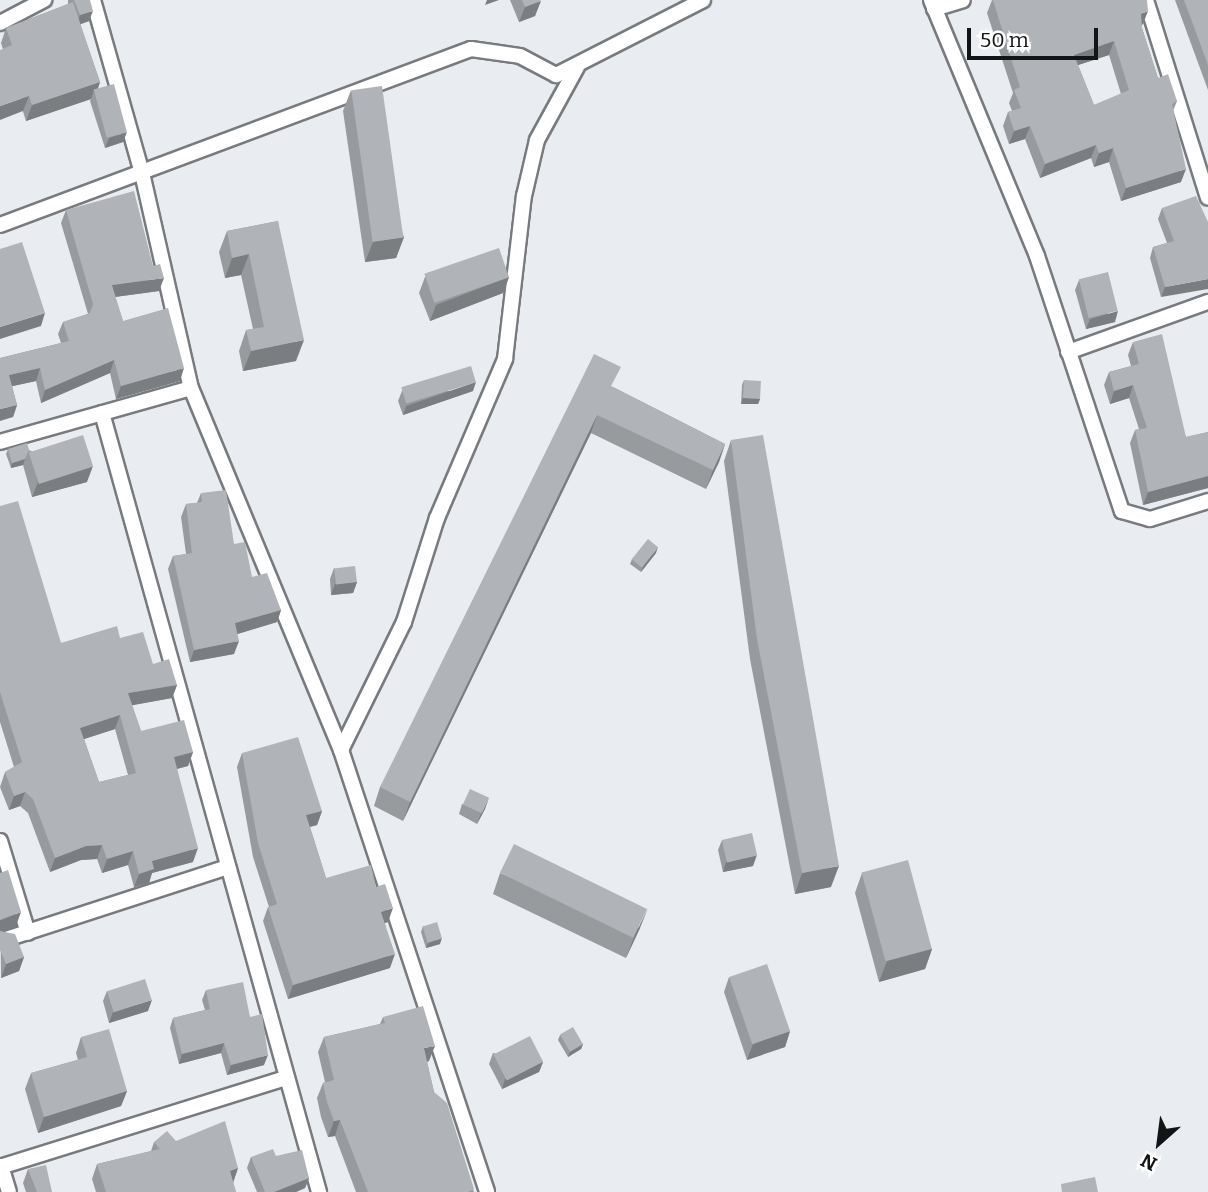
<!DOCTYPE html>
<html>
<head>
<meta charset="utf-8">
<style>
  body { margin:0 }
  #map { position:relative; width:1208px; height:1192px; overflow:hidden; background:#e9edf1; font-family:Bitter,serif }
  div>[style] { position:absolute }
  .roads { filter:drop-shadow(2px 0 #777b7f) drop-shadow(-2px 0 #777b7f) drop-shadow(0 2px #777b7f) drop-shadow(0 -2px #777b7f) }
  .street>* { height:14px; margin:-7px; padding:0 7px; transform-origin:7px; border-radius:7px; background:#fff }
  .wall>* { inset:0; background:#979b9e }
  .shaded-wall>* { inset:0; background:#7b7e81 }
  .building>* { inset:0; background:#b0b4b8; transform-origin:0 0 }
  span { translate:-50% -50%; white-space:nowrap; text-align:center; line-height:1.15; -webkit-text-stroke:5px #fff; paint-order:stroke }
  .north { position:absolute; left:1124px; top:1108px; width:70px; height:70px; -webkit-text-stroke:5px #fff; paint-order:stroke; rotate:208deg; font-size:19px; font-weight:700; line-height:28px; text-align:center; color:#131415 }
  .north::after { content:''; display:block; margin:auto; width:24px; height:32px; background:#131415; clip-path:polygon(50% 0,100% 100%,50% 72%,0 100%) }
  .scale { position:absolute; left:967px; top:28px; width:131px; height:32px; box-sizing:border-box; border:4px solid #131415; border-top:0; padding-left:9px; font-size:21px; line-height:24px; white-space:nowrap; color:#131415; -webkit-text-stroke:5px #fff; paint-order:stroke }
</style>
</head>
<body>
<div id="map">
  <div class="roads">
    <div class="street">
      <div style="left:93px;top:0;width:180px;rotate:74.2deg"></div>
      <div style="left:142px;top:173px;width:221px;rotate:77.2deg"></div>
      <div style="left:191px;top:388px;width:392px;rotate:67.5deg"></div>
      <div style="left:341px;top:750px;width:465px;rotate:71.7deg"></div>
      <div style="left:931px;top:0;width:277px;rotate:67.5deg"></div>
      <div style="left:1037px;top:256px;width:269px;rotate:71.6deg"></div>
      <div style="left:1122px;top:511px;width:29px;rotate:16deg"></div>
      <div style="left:1150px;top:519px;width:61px;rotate:-17.2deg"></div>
      <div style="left:1146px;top:0;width:207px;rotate:72.6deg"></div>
      <div style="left:934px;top:9px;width:30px;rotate:-17deg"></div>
      <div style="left:0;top:23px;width:50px;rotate:-27.6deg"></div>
      <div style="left:0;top:225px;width:503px;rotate:-20.49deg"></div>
      <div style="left:471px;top:49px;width:49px;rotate:8.1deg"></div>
      <div style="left:520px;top:56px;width:41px;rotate:27.8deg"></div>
      <div style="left:556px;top:75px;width:165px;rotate:-27deg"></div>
      <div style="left:1068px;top:352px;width:149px;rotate:-19.7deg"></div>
      <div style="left:102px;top:413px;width:809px;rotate:74.43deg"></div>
      <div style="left:0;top:442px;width:198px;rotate:-15.8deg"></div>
      <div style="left:341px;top:750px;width:143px;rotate:-63.8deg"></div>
      <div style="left:404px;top:622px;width:109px;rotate:-72.4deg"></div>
      <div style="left:437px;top:518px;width:173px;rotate:-66.8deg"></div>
      <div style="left:505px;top:359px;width:164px;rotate:-83.4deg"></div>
      <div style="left:524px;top:196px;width:57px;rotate:-76.9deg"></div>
      <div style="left:537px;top:140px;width:83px;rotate:-61.3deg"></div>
      <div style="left:0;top:841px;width:96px;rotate:73.1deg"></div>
      <div style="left:0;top:941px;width:237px;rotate:-18deg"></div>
      <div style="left:1px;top:1166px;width:27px;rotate:73deg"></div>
      <div style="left:0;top:1167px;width:300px;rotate:-17.3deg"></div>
    </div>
  </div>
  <div class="wall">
    <div style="clip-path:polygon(68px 0,90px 0,89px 21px,80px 24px,100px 82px,98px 89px,123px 142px,105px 148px,90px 101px,91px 99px,26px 121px,1px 43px,6px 28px,68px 4px)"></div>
    <div style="clip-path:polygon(510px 0,540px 0,535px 16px,519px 22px)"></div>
    <div style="clip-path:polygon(evenodd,992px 0,1143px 24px,1142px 25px,1142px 28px,1158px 78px,1177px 101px,1173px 111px,1181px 182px,1121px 201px,1109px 162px,1094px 167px,1091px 158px,1040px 178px,1025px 139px,1009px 144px,1003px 126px,1008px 112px,1012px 111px,1009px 103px,1013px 93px,987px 13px,992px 0,1109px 55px,1121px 94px,1094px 105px,1078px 65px,1109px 55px)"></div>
    <div style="clip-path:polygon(1175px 0,1208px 0,1208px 90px)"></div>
    <div style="clip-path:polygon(351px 90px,404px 237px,396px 258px,365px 262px,343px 111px)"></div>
    <div style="clip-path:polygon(1162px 208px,1208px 222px,1161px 297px,1150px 258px,1153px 247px,1167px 243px,1158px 219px)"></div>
    <div style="clip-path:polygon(66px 210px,159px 291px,115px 297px,123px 321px,180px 381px,116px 399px,110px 373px,41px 403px,36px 381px,12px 386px,17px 405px,13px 417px,0 358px,61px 343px,58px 334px,63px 322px,88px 314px,61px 223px)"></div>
    <div style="clip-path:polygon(278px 221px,296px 361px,243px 371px,239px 351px,246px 330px,253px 329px,241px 275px,225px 278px,219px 252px,227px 231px)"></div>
    <div style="clip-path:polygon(425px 277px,509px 277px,503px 293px,430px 321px,419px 293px)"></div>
    <div style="clip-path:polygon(1079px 280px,1115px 322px,1086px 329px,1075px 290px)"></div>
    <div style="clip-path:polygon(1133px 342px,1186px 437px,1208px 432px,1208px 488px,1143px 505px,1130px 443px,1135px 430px,1139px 429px,1129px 398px,1110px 404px,1104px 385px,1109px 372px,1131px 366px,1128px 355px)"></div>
    <div style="clip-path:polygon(744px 380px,760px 399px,758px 404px,741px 404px,742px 385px)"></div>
    <div style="clip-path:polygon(613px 387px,725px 444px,719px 462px,706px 489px,591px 433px,403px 821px,374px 806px,380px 787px)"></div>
    <div style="clip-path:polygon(402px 391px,473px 391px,403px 415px,398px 401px)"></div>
    <div style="clip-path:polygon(731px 440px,831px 887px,795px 894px,750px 659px,724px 461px)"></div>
    <div style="clip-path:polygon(8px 449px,29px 450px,87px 482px,32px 497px,23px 465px,11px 468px,6px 454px)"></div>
    <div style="clip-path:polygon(201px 493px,234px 544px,252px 577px,281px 610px,277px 622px,237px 634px,234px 654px,190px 662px,168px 569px,173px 556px,186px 554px,181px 517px,186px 504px,197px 503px)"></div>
    <div style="clip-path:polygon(evenodd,0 506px,61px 643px,120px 638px,153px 664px,177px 685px,172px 698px,132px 705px,141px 731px,193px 752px,188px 766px,177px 769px,193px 862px,152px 873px,149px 883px,134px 887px,128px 865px,102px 873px,97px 859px,81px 860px,50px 872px,28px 813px,20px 806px,9px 810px,0 787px,5px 772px,14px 767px,0 722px,0 506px,115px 729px,128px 775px,99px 782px,84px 739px,115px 729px)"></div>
    <div style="clip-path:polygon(656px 553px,641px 572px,630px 564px,632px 559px)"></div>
    <div style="clip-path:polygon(334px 568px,357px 582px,353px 593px,331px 595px,330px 579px)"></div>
    <div style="clip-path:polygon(242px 753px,322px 811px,317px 825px,310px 827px,326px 878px,376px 887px,388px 922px,385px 923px,390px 968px,288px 999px,263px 921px,268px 907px,269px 907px,253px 857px,237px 767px)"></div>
    <div style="clip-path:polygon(462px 804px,485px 809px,477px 824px,459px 814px)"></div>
    <div style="clip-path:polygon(722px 840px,753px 866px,723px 872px,718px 850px)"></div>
    <div style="clip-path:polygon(0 873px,16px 926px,1px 931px,24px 957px,19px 971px,1px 978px)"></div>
    <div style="clip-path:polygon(500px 873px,640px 928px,626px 958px,493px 894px)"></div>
    <div style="clip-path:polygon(862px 873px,932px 949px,925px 969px,879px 982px,855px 893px)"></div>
    <div style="clip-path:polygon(423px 926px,440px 944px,426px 948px,421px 932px)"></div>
    <div style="clip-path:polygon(729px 977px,790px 1031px,785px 1047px,747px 1060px,724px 992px)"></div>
    <div style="clip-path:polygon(206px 990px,250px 1017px,264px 1065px,227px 1075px,221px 1053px,179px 1064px,170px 1028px,173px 1018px,205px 1010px,202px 1000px)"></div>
    <div style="clip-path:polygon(107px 991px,148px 1011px,109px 1023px,103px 1001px)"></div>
    <div style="clip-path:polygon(383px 1017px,429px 1061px,427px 1062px,434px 1092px,474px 1192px,356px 1192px,335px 1136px,328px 1137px,321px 1117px,317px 1098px,323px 1083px,325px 1082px,318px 1052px,324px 1037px,380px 1024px)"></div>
    <div style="clip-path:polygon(560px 1035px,583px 1044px,581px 1049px,568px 1057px,558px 1040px)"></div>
    <div style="clip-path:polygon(81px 1037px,127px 1091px,121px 1106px,38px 1133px,25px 1089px,31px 1073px,78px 1060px,76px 1053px)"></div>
    <div style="clip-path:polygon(493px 1053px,543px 1062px,539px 1072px,502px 1089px,489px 1064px)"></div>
    <div style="clip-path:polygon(176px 1141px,238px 1168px,233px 1182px,236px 1192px,96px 1192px,92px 1179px,97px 1164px,151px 1151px,154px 1142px)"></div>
    <div style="clip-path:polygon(276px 1156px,309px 1178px,305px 1188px,296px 1192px,257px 1192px,247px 1168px,251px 1157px)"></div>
    <div style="clip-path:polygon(28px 1169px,52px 1192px,26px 1192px,23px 1183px)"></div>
  </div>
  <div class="shaded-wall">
    <div style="clip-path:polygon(487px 0,499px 0,485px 5px)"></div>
    <div style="clip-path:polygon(541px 1px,535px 16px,519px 22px,525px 7px)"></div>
    <div style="clip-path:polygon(93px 11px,89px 21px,76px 26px,80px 15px)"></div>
    <div style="clip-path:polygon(1148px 11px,1143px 24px,1136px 27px,1141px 14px)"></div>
    <div style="clip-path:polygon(1114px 41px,1109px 55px,1069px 68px,1074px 55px)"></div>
    <div style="clip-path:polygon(100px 82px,95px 95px,94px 90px,91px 99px,26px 121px,32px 105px)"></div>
    <div style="clip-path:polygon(29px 96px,23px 111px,0 120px,0 106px)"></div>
    <div style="clip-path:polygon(1030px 126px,1025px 139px,1009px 144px,1014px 131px)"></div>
    <div style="clip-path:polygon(127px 132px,123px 142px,105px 148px,109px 138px)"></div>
    <div style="clip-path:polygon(1096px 145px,1091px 158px,1040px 178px,1045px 164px)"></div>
    <div style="clip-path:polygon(1113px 148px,1109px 162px,1094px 167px,1099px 153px)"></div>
    <div style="clip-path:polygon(1186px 169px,1181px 182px,1121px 201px,1126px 188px)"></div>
    <div style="clip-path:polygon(404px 237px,396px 258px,365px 262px,373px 242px)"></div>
    <div style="clip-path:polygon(249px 254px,241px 275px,225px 278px,232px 258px)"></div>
    <div style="clip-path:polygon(509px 277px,503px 293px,430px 321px,436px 305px)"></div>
    <div style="clip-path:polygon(164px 278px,159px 291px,107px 298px,112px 285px)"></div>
    <div style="clip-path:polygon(1208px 279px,1208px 289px,1161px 297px,1165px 287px)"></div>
    <div style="clip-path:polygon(1118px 311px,1115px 322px,1086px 329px,1090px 319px)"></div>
    <div style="clip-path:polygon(45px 313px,41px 326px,0 339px,0 327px)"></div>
    <div style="clip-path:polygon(304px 340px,296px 361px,243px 371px,251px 351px)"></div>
    <div style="clip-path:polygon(114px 360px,110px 373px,41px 403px,45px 390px)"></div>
    <div style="clip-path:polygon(40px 368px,36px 381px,4px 388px,9px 375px)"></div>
    <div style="clip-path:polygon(184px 368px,180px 381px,116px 399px,121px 386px)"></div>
    <div style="clip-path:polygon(476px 382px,473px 391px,403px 415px,406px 406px)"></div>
    <div style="clip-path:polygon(1133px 385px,1129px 398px,1110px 404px,1114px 391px)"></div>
    <div style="clip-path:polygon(743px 398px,760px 399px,758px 404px,741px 404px)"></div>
    <div style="clip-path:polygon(17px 405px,13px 417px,0 421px,0 409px)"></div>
    <div style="clip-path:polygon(597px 415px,591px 433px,403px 821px,410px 802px)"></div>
    <div style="clip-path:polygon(725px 444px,719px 462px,706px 489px,713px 470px)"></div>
    <div style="clip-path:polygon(25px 459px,23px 465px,11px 468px,12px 463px)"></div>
    <div style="clip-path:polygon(93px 466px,87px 482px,32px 497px,38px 482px)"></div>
    <div style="clip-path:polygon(1208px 476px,1208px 488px,1143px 505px,1148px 492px)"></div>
    <div style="clip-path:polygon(658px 547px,656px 553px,641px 572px,643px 567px)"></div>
    <div style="clip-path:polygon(357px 582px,353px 593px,331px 595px,335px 584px)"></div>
    <div style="clip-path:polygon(281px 610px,277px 622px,231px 636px,235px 623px)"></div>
    <div style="clip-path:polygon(239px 641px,234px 654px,190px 662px,194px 650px)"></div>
    <div style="clip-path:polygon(177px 685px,172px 698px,123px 707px,128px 693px)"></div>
    <div style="clip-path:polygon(120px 715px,115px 729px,75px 742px,80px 728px)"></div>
    <div style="clip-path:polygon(193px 752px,188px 766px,168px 771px,174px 757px)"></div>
    <div style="clip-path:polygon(25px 792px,20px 806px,9px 810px,14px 796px)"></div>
    <div style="clip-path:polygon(489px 798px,485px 809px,477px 824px,481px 813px)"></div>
    <div style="clip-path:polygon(322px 811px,317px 825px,301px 829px,306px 815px)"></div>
    <div style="clip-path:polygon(102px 845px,97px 859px,81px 860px,50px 872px,55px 858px,86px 846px)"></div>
    <div style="clip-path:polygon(198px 848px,193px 862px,152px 873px,149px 883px,134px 887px,139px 874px,152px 861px)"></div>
    <div style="clip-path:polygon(133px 851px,128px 865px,102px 873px,107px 859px)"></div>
    <div style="clip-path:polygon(757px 855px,753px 866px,723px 872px,726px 862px)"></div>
    <div style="clip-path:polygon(839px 866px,831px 887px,795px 894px,802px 873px)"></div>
    <div style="clip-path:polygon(393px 908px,388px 922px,376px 926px,381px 912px)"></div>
    <div style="clip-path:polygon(648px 908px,640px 928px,626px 958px,634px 937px)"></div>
    <div style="clip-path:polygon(21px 912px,16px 926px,0 932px,0 920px)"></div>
    <div style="clip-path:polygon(442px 938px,440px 944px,426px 948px,428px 943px)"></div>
    <div style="clip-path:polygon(932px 949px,925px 969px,879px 982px,887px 961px)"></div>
    <div style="clip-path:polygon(395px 954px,390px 968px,288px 999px,293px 985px)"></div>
    <div style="clip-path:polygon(24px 957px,19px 971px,1px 978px,6px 964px)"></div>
    <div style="clip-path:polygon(152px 1000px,148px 1011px,109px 1023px,113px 1012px)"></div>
    <div style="clip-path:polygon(790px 1031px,785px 1047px,747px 1060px,753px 1044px)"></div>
    <div style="clip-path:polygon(224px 1043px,221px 1053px,179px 1064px,182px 1054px)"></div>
    <div style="clip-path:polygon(583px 1044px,581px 1049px,568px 1057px,570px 1051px)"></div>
    <div style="clip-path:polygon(435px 1046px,429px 1061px,419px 1064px,424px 1048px)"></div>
    <div style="clip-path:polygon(268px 1055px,264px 1065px,227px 1075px,231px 1065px)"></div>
    <div style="clip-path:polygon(543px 1062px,539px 1072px,502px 1089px,505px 1079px)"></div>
    <div style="clip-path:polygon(127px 1091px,121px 1106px,38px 1133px,44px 1117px)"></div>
    <div style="clip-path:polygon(340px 1120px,335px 1136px,328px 1137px,334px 1121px)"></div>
    <div style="clip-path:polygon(238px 1168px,233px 1183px,230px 1171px)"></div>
    <div style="clip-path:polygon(309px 1178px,305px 1188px,296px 1192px,274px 1192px)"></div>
  </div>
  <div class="building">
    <div style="clip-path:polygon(74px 0,90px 0,93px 11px,80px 15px)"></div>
    <div style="clip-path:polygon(522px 0,540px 0,541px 1px,525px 7px)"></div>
    <div style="clip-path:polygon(evenodd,993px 0,1147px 0,1148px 11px,1141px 14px,1142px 28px,1158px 78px,1168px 74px,1177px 101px,1172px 104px,1186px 169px,1126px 188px,1113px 148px,1099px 153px,1096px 145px,1045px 164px,1030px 126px,1014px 131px,1008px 112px,1021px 108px,1014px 90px,1020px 87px,993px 0,1114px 41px,1129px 90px,1094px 105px,1074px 55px,1114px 41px)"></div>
    <div style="clip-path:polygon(1184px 0,1208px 0,1208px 65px)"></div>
    <div style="clip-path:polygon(73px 2px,100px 82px,32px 105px,29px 96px,0 106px,0 50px,12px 45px,6px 28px)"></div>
    <div style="left:114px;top:84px;width:50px;height:21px;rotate:75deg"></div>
    <div style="left:382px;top:86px;width:153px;height:31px;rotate:82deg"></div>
    <div style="clip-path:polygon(134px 191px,153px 266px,160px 264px,164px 278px,112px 285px,123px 321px,168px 308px,184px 368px,121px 386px,114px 360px,45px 390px,40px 368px,9px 375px,17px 405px,0 409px,0 358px,69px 341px,63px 322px,90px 313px,93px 304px,66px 210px)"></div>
    <div style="clip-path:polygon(1196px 196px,1208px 222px,1208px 279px,1165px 287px,1153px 247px,1174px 241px,1162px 208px)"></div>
    <div style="clip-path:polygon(278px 221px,304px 340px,251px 351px,246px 330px,264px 327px,249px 254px,232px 258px,227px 231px)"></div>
    <div style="clip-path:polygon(22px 242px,45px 313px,0 327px,0 249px)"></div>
    <div style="left:499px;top:248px;width:31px;height:79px;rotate:71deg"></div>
    <div style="left:1108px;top:272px;width:40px;height:30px;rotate:76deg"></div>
    <div style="clip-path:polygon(1162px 334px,1186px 437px,1208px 432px,1208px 476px,1148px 492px,1135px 430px,1147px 428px,1133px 385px,1114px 391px,1109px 372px,1139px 364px,1133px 342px)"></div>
    <div style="clip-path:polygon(594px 354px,621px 367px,611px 386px,725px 444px,713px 470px,597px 415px,410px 802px,380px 787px)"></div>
    <div style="left:471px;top:366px;width:17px;height:73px;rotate:73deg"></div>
    <div style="left:744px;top:380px;width:17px;height:18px;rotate:3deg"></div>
    <div style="left:83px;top:435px;width:33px;height:57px;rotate:72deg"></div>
    <div style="clip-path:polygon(763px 435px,839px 866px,802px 873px,757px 639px,731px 440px)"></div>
    <div style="clip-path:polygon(27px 443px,29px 450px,25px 459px,12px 463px,8px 449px)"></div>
    <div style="clip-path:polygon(226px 490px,234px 544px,245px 542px,252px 577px,267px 573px,281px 610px,235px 623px,239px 641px,194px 650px,173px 556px,192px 553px,186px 504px,202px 502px,201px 493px)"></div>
    <div style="clip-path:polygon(evenodd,18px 501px,61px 643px,117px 626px,120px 638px,143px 632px,153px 664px,169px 659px,177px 685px,128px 693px,141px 731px,184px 720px,193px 752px,174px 757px,198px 848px,152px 861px,154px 869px,139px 874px,133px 851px,107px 859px,102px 845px,86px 846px,55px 858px,33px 799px,25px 792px,14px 796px,5px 772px,22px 762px,0 692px,0 506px,18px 501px,120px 715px,136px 773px,99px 782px,80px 728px,120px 715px)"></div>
    <div style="left:648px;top:539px;width:13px;height:26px;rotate:39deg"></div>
    <div style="left:355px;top:566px;width:16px;height:21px;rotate:83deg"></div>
    <div style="clip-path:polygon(298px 737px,322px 811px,306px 815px,326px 878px,371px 865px,376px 887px,385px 884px,393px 908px,381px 912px,395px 954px,293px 985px,268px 907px,277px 904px,258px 843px,242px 753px)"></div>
    <div style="left:470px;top:789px;width:21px;height:17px;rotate:25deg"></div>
    <div style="left:752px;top:833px;width:23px;height:31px;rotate:77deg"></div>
    <div style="left:514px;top:844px;width:148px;height:32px;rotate:26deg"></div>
    <div style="left:908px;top:860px;width:92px;height:48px;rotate:75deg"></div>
    <div style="clip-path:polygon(8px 870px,21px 912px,0 920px,0 873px)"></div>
    <div style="left:437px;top:922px;width:17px;height:15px;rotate:73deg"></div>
    <div style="clip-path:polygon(0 931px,15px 934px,24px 957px,6px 964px,0 950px)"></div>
    <div style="left:767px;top:964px;width:71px;height:40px;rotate:71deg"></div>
    <div style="left:145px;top:979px;width:22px;height:40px;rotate:72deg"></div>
    <div style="clip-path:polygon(243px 982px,250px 1017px,262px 1014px,268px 1055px,231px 1065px,224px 1043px,182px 1054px,173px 1018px,210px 1009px,206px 990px)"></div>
    <div style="clip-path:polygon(423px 1006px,435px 1046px,424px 1048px,434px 1092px,447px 1103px,474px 1189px,468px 1192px,368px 1192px,340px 1120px,334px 1121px,327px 1102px,323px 1083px,334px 1080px,324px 1037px,385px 1023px,383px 1017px)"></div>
    <div style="left:573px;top:1027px;width:20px;height:15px;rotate:60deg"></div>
    <div style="clip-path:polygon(109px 1029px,127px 1091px,44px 1117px,31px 1073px,87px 1057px,81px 1037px)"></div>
    <div style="left:530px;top:1036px;width:29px;height:41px;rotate:63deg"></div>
    <div style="clip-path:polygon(225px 1121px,238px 1168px,230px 1171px,236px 1192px,106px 1192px,97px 1164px,160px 1149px,154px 1142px,167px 1131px,176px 1141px)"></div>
    <div style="clip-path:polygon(273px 1149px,276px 1156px,302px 1150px,309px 1178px,274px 1192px,265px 1192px,251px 1157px)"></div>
    <div style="clip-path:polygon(46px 1165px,52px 1192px,37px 1192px,28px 1169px)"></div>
    <div style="clip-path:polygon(1095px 1177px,1098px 1192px,1062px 1192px,1061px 1184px)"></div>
  </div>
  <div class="north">N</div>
  <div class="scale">50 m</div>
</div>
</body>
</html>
